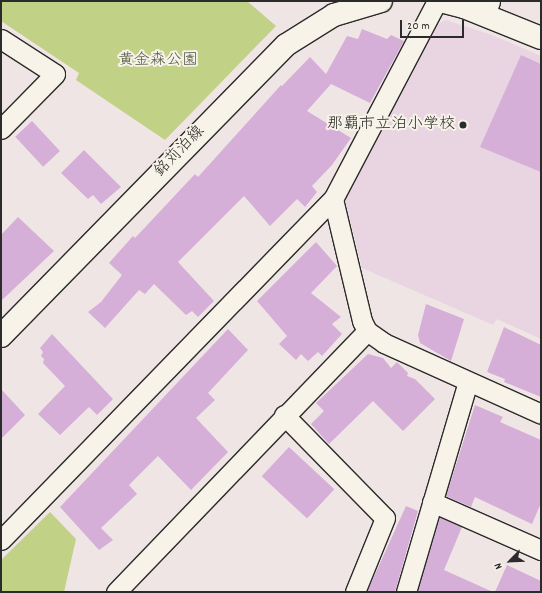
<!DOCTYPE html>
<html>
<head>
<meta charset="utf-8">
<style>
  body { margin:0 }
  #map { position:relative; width:542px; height:593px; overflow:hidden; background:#f0e5e5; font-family:Dekko,"Klee One",sans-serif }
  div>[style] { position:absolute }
  .built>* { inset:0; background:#e8d5e1 }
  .green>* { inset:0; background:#c1d186 }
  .building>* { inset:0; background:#d5afd8; transform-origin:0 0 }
  .roads { filter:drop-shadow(1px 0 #2b2b2b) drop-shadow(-1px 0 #2b2b2b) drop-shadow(0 1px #2b2b2b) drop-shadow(0 -1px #2b2b2b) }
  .minor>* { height:19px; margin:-9.5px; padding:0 9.5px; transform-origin:9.5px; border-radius:9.5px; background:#f7f3e8 }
  .tertiary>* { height:22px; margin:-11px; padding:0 11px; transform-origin:11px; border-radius:11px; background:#f7f3e8 }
  .dots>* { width:11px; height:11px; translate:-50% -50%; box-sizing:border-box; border:2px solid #f7f3e8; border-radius:50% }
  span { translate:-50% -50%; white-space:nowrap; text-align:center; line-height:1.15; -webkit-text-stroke:4px #f7f3e8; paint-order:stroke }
  .park-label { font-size:16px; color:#505442 }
  .poi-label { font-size:16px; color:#2b2b2b }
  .right { translate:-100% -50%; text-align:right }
  .street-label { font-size:16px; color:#2b2b2b }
  .frame { position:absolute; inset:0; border:2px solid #2b2b2b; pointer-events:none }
  .north { position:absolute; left:490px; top:541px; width:40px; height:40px; -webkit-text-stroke:3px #f7f3e8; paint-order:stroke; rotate:246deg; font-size:11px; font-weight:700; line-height:16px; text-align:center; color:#2b2b2b }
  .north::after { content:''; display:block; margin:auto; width:14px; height:18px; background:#2b2b2b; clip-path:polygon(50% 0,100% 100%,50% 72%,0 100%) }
  .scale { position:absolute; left:400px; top:20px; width:64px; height:18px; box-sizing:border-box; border:2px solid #2b2b2b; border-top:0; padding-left:5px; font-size:12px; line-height:14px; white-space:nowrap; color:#2b2b2b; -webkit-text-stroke:3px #f7f3e8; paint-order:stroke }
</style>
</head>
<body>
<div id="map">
  <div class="built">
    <div style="clip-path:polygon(446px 20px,492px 35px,541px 56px,541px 339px,497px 319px,493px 325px,362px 268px,345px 200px,438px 24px)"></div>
  </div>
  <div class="green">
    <div style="clip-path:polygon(1px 1px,247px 1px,276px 26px,165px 140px,76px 80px,79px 73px,1px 21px)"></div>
    <div style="clip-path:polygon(50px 512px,76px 539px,64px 592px,1px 592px,1px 560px)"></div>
  </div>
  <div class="building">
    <div style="clip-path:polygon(362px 29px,387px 39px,391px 35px,404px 41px,370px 103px,331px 84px,307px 111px,351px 138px,332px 165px,312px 186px,317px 192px,305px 207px,297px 199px,270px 226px,244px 196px,178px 262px,214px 301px,198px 317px,192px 311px,186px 315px,154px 284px,145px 294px,139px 290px,105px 328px,88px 312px,101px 302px,122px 275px,109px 263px,133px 236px,135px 238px,195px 174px,198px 177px,281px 85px,282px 86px,310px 57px,326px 74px,347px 36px,358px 39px)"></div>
    <div style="clip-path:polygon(521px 55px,541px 64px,541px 172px,480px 147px)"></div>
    <div style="left:32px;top:121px;width:41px;height:23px;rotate:47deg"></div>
    <div style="clip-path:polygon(84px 150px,121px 187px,101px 204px,93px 195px,88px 199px,61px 173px)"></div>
    <div style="clip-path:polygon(18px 217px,54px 251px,1px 301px,1px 235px)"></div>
    <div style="clip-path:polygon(316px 242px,337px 266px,311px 293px,341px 317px,332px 324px,342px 334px,322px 356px,318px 352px,308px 361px,301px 354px,296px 360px,279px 344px,287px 336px,257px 301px)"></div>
    <div style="clip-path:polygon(426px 304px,464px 319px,451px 361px,420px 343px,418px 335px)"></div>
    <div style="clip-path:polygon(504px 327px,541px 345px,541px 397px,504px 382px,505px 379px,487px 372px)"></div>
    <div style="clip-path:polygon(228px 329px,248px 350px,208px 393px,215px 400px,196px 418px,228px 452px,191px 490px,158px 456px,129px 485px,137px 494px,101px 528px,113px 540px,99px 550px,60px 507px)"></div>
    <div style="clip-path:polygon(52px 334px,113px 399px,97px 415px,89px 407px,60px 435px,38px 414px,65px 386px,43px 363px,44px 359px,41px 356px,43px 352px,40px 348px)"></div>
    <div style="clip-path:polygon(368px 354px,383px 358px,391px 368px,397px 362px,408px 373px,407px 376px,415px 379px,435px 399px,403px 431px,373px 401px,329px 444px,311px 424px,324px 411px,316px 403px)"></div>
    <div style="clip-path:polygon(1px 389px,25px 415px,1px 439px)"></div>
    <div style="clip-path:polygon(475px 405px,503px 417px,500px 422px,541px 440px,541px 503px,532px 524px,475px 497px,471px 507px,446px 496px)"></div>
    <div style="left:289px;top:447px;width:62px;height:40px;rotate:43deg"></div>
    <div style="clip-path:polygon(406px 506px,418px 511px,395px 592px,367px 592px)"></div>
    <div style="clip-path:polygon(440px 517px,462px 527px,444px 570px,493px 592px,417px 592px)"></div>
    <div style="clip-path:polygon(507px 565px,541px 581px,541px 592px,495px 592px)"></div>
  </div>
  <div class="roads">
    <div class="minor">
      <div style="left:437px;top:1px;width:224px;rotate:117.7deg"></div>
      <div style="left:333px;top:199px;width:125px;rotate:76.6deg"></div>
      <div style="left:362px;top:321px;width:11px;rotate:63deg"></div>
      <div style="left:367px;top:331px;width:21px;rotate:35deg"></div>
      <div style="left:384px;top:343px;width:172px;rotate:24.3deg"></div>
      <div style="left:485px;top:15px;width:15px;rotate:-70deg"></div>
      <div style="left:1px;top:39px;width:64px;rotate:32.9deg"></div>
      <div style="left:55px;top:74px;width:77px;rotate:134.5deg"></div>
      <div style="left:284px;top:415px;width:144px;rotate:45.6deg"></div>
      <div style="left:385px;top:518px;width:80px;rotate:112.1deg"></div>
      <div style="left:432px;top:502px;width:119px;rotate:23.8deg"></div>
      <div style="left:1px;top:540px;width:476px;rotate:-45.8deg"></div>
      <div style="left:116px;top:592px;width:362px;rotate:-46.1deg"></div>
      <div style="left:406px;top:592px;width:219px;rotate:-73.6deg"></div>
    </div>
    <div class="tertiary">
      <div style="left:441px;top:1px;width:24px;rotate:15deg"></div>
      <div style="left:464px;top:7px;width:83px;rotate:21.9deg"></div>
      <div style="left:1px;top:336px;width:407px;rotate:-45.6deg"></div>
      <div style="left:286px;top:45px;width:57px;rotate:-32deg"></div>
      <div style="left:334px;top:15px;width:49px;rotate:-16.6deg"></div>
    </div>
  </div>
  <div class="dots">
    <div style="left:463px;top:125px;background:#2b2b2b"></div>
  </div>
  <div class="park-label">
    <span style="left:158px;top:61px">黄金森公園</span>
  </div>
  <div class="poi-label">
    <span class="right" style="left:455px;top:125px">那覇市立泊小学校</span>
  </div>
  <div class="street-label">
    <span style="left:180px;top:152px;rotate:-46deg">銘苅泊線</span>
  </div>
  <div class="frame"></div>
  <div class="north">N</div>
  <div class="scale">20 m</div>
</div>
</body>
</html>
